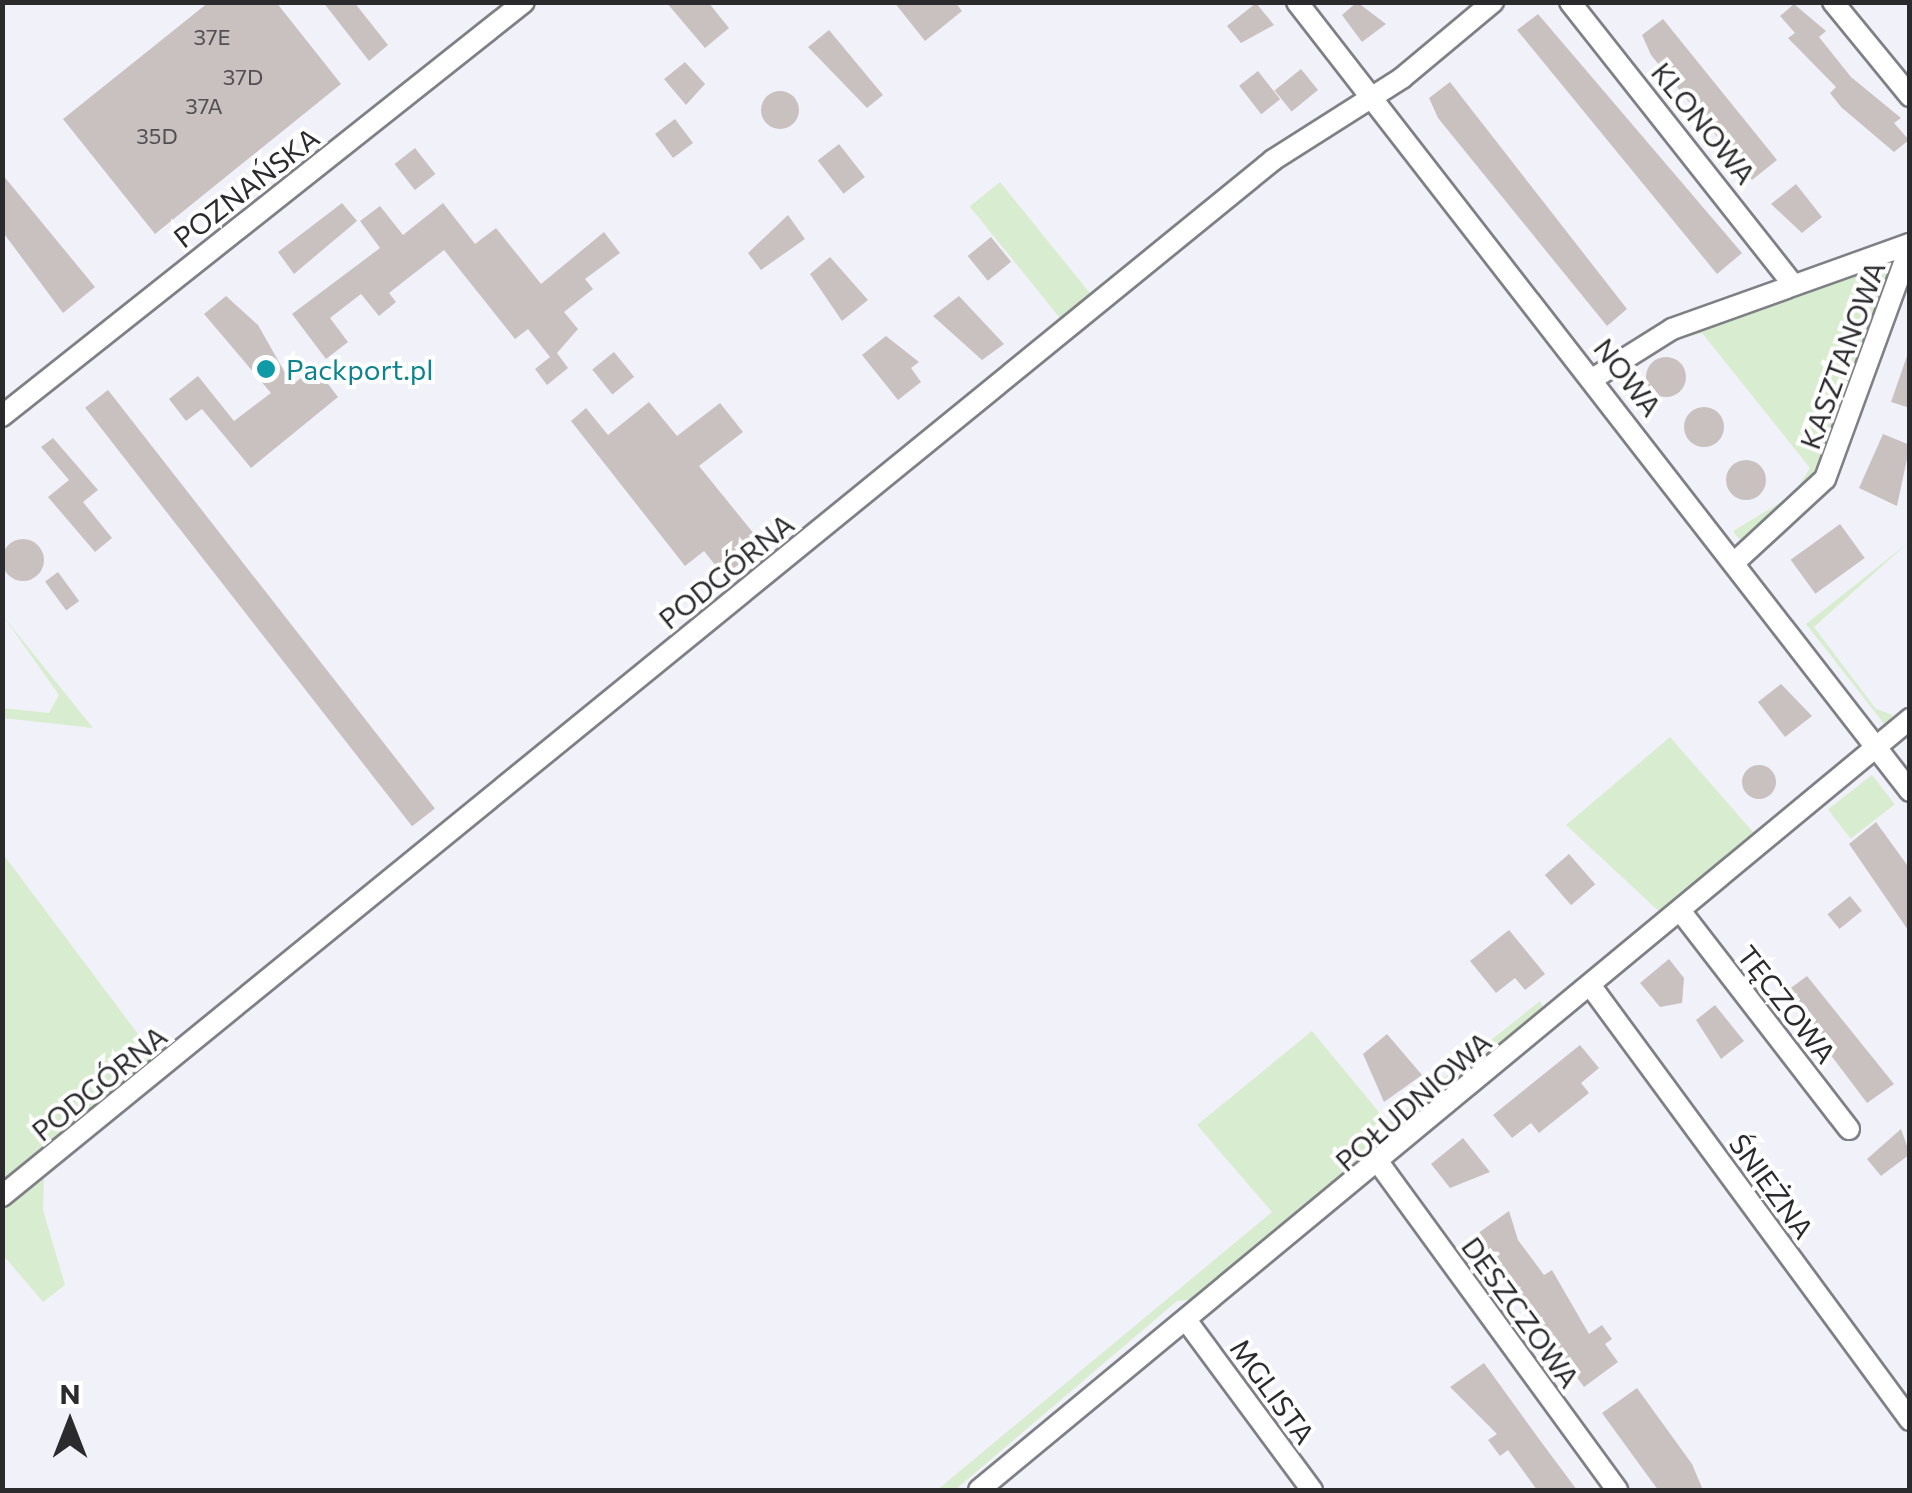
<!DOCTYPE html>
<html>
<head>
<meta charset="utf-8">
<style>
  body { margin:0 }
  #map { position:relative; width:1912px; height:1493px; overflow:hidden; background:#f1f2f9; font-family:Commissioner,sans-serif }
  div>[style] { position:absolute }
  .green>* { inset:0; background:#d8eccf; transform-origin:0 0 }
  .building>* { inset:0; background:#c9c1bf; transform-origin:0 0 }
  .round { border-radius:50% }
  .roads { filter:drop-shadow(2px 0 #7f8086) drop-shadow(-2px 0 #7f8086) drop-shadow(0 2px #7f8086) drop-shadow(0 -2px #7f8086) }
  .street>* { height:20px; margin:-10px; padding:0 10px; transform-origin:10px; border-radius:10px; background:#fff }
  .dots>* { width:28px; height:28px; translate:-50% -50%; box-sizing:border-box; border:5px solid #fff; border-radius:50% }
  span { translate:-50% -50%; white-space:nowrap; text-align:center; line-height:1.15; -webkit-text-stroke:8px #fff; paint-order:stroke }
  .number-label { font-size:22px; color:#525052 }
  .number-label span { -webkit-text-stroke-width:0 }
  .street-label { font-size:28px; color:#2b2b2e }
  .culture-label { font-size:28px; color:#0d838f }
  .left { translate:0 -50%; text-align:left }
  .frame { position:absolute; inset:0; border:5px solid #2b2b2e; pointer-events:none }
  .north { position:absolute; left:20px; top:1373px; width:100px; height:100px; -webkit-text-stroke:8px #fff; paint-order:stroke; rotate:0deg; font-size:28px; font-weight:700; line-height:40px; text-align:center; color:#2b2b2e }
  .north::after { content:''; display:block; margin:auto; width:35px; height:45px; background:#2b2b2e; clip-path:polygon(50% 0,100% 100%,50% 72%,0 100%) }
</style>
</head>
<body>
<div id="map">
  <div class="green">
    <div style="left:1000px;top:182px;width:145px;height:39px;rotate:51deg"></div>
    <div style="clip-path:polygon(1878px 263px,1889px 278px,1819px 471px,1751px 536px,1739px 539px,1733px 531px,1793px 495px,1810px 468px,1702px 333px,1669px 342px)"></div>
    <div style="clip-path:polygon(1909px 542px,1814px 627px,1876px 709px,1893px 715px,1885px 725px,1806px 624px)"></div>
    <div style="clip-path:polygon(3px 616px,93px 728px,3px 718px,3px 708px,49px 713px,59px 695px)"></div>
    <div style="clip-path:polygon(1670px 737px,1760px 840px,1664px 916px,1566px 825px)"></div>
    <div style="left:1872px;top:775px;width:37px;height:56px;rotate:52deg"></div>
    <div style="clip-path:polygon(3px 854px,156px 1058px,3px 1180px)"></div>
    <div style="clip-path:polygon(1540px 1001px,1545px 1012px,1453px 1095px,1440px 1081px)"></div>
    <div style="clip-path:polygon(1312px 1031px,1388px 1123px,1429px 1091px,1441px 1105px,1195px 1299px,1177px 1301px,955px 1490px,937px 1490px,1272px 1212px,1197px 1125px)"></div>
    <div style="clip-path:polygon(44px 1174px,43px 1210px,65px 1285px,43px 1302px,3px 1255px,2px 1206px)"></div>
  </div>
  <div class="building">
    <div style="clip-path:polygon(209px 2px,276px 2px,341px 84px,155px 234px,63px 119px)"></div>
    <div style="clip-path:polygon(323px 2px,354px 2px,388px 45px,369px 61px)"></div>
    <div style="clip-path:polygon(666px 2px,708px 2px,729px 28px,705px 48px)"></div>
    <div style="clip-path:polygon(894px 2px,955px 2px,962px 11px,925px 41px)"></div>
    <div style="clip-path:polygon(1357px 2px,1386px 24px,1362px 42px,1342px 15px)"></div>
    <div style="clip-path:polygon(1256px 3px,1274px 25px,1241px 43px,1227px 26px)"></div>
    <div style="clip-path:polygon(1794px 4px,1826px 31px,1819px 37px,1851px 77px,1901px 118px,1894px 123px,1909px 140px,1894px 152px,1841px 107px,1830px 93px,1836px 87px,1788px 38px,1795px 33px,1780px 16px)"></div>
    <div style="clip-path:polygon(1538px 14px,1742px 253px,1717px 274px,1517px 30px)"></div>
    <div style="clip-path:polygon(1663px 19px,1777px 160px,1752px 180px,1651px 55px,1642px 35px)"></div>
    <div style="clip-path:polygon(829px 30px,883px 95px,867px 108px,808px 47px)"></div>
    <div style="clip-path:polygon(685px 62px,705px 84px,686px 105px,664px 79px)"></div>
    <div style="left:1301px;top:69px;width:27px;height:34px;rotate:51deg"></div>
    <div style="left:1258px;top:71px;width:36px;height:24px;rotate:52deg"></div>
    <div style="clip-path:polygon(1450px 82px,1627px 309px,1607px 326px,1438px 118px,1429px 98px)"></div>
    <div class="round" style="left:761px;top:91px;width:38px;height:38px"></div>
    <div style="left:675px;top:119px;width:30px;height:25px;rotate:53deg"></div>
    <div style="left:839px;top:144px;width:42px;height:27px;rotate:52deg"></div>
    <div style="left:415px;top:148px;width:33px;height:26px;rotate:52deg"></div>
    <div style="clip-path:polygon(2px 174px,95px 287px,63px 313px,2px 231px)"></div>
    <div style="clip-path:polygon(1796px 184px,1822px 217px,1802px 233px,1771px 204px)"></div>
    <div style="clip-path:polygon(342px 203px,357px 221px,294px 274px,278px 252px)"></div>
    <div style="clip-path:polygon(443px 203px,475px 244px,496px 228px,541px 284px,604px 232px,620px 253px,585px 279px,593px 289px,564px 312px,578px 329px,557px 353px,568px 368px,547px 385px,535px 369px,550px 357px,528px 329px,515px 339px,444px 250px,389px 293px,396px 302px,379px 316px,361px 294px,330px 318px,348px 342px,326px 359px,292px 314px,380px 248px,360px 221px,380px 206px,403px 235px)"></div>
    <div style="clip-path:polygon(788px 215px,805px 239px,761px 270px,748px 253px)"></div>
    <div style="left:991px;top:237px;width:32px;height:30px;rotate:51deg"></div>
    <div style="clip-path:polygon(830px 257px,868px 300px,842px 321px,810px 274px)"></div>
    <div style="clip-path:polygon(226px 296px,258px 325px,292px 385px,315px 367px,338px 397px,251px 468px,202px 409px,186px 421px,169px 399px,198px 376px,234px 421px,271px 393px,204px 314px)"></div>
    <div style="clip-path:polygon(959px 296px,1004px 344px,982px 360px,933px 316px)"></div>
    <div style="clip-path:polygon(886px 336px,919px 362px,911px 368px,921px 382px,898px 400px,862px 355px)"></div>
    <div style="left:614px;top:352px;width:32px;height:28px;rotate:51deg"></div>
    <div style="clip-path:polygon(1907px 356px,1910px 356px,1910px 408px,1891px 402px)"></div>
    <div class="round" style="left:1646px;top:357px;width:40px;height:40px"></div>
    <div style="left:108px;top:390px;width:531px;height:29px;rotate:52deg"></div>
    <div style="clip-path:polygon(649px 402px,677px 436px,720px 403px,743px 432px,699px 466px,763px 545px,724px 576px,704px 551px,685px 566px,571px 421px,586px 408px,608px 435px)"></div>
    <div class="round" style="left:1684px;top:407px;width:40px;height:40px"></div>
    <div style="clip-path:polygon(1883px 434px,1910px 445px,1897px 506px,1859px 488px)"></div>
    <div style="clip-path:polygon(53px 438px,98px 490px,83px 502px,112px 538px,95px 552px,48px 497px,69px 480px,41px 447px)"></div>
    <div class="round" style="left:1726px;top:460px;width:40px;height:40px"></div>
    <div style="left:1840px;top:524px;width:42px;height:61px;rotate:54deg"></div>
    <div class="round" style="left:2px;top:539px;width:42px;height:42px"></div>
    <div style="left:58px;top:572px;width:36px;height:16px;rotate:54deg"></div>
    <div style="clip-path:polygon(1781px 684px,1812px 716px,1785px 737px,1758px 702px)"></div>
    <div class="round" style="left:1742px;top:765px;width:34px;height:34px"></div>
    <div style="clip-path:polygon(1876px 822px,1910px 869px,1910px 933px,1849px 844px)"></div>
    <div style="left:1569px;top:854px;width:40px;height:32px;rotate:49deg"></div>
    <div style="left:1850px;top:896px;width:19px;height:29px;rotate:51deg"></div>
    <div style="clip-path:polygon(1509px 930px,1545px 974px,1525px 990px,1515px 978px,1496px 993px,1470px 961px)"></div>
    <div style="clip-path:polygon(1669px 959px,1684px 978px,1682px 1003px,1660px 1007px,1640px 983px)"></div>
    <div style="clip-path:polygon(1807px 976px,1894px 1084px,1867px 1103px,1784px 993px)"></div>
    <div style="clip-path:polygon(1715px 1005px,1744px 1041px,1721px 1059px,1696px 1020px)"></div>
    <div style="clip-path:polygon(1387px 1034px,1422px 1075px,1384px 1102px,1363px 1054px)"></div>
    <div style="clip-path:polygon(1580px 1045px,1599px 1068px,1581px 1083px,1589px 1093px,1539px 1133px,1531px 1123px,1512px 1138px,1493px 1115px)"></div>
    <div style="clip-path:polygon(1901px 1129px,1910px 1154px,1881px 1176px,1867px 1159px)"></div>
    <div style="clip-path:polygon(1463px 1138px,1490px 1172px,1450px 1188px,1431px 1164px)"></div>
    <div style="clip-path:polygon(1509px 1211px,1518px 1240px,1544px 1275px,1552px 1270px,1589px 1334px,1602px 1325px,1612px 1339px,1605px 1344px,1618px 1362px,1584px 1387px,1474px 1236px)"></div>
    <div style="clip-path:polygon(1484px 1363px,1539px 1439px,1577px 1490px,1537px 1490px,1508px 1450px,1500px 1456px,1488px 1440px,1497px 1434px,1450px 1387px)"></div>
    <div style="clip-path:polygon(1637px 1388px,1692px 1464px,1703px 1490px,1658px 1490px,1602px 1413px)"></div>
  </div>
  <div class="roads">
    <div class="street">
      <div style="left:1297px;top:2px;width:999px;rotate:52.16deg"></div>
      <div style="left:1570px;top:2px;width:355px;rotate:51.7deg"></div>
      <div style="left:1833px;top:2px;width:122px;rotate:50.7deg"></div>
      <div style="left:1594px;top:378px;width:92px;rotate:-32.1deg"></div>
      <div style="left:1672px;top:329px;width:253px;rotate:-19.7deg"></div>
      <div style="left:2px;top:416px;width:666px;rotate:-38.42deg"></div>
      <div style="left:1736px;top:561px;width:121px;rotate:-42.7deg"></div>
      <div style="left:1825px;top:479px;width:247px;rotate:-69.9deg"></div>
      <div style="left:1682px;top:913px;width:273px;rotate:52.3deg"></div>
      <div style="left:1590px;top:985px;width:540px;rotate:53.66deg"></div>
      <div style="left:1381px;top:1166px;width:401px;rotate:53.9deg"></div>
      <div style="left:2px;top:1196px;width:1640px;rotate:-39.18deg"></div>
      <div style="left:1273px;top:160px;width:153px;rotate:-32.4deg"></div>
      <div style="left:1402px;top:78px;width:119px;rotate:-39.9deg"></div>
      <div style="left:1189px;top:1324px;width:207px;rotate:53.5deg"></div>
      <div style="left:979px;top:1490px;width:1209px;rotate:-39.63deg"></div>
    </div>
  </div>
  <div class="dots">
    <div style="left:266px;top:369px;background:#0f9aa8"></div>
  </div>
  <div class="number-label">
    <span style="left:212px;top:37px">37E</span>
    <span style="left:243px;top:77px">37D</span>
    <span style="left:204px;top:106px">37A</span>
    <span style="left:157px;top:136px">35D</span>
  </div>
  <div class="street-label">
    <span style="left:1704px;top:123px;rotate:51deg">KLONOWA</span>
    <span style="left:246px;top:187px;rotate:-38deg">POZNAŃSKA</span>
    <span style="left:1842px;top:355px;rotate:-70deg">KASZTANOWA</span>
    <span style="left:1628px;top:377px;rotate:52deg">NOWA</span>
    <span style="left:726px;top:571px;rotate:-39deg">PODGÓRNA</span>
    <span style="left:1787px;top:1004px;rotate:52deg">TĘCZOWA</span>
    <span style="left:99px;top:1083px;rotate:-39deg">PODGÓRNA</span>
    <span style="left:1413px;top:1101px;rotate:-41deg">POŁUDNIOWA</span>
    <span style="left:1772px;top:1186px;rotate:54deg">ŚNIEŻNA</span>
    <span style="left:1521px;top:1312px;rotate:54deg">DESZCZOWA</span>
    <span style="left:1273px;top:1391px;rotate:54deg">MGLISTA</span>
  </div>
  <div class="culture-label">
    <span class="left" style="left:286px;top:369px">Packport.pl</span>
  </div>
  <div class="frame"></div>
  <div class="north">N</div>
</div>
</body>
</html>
